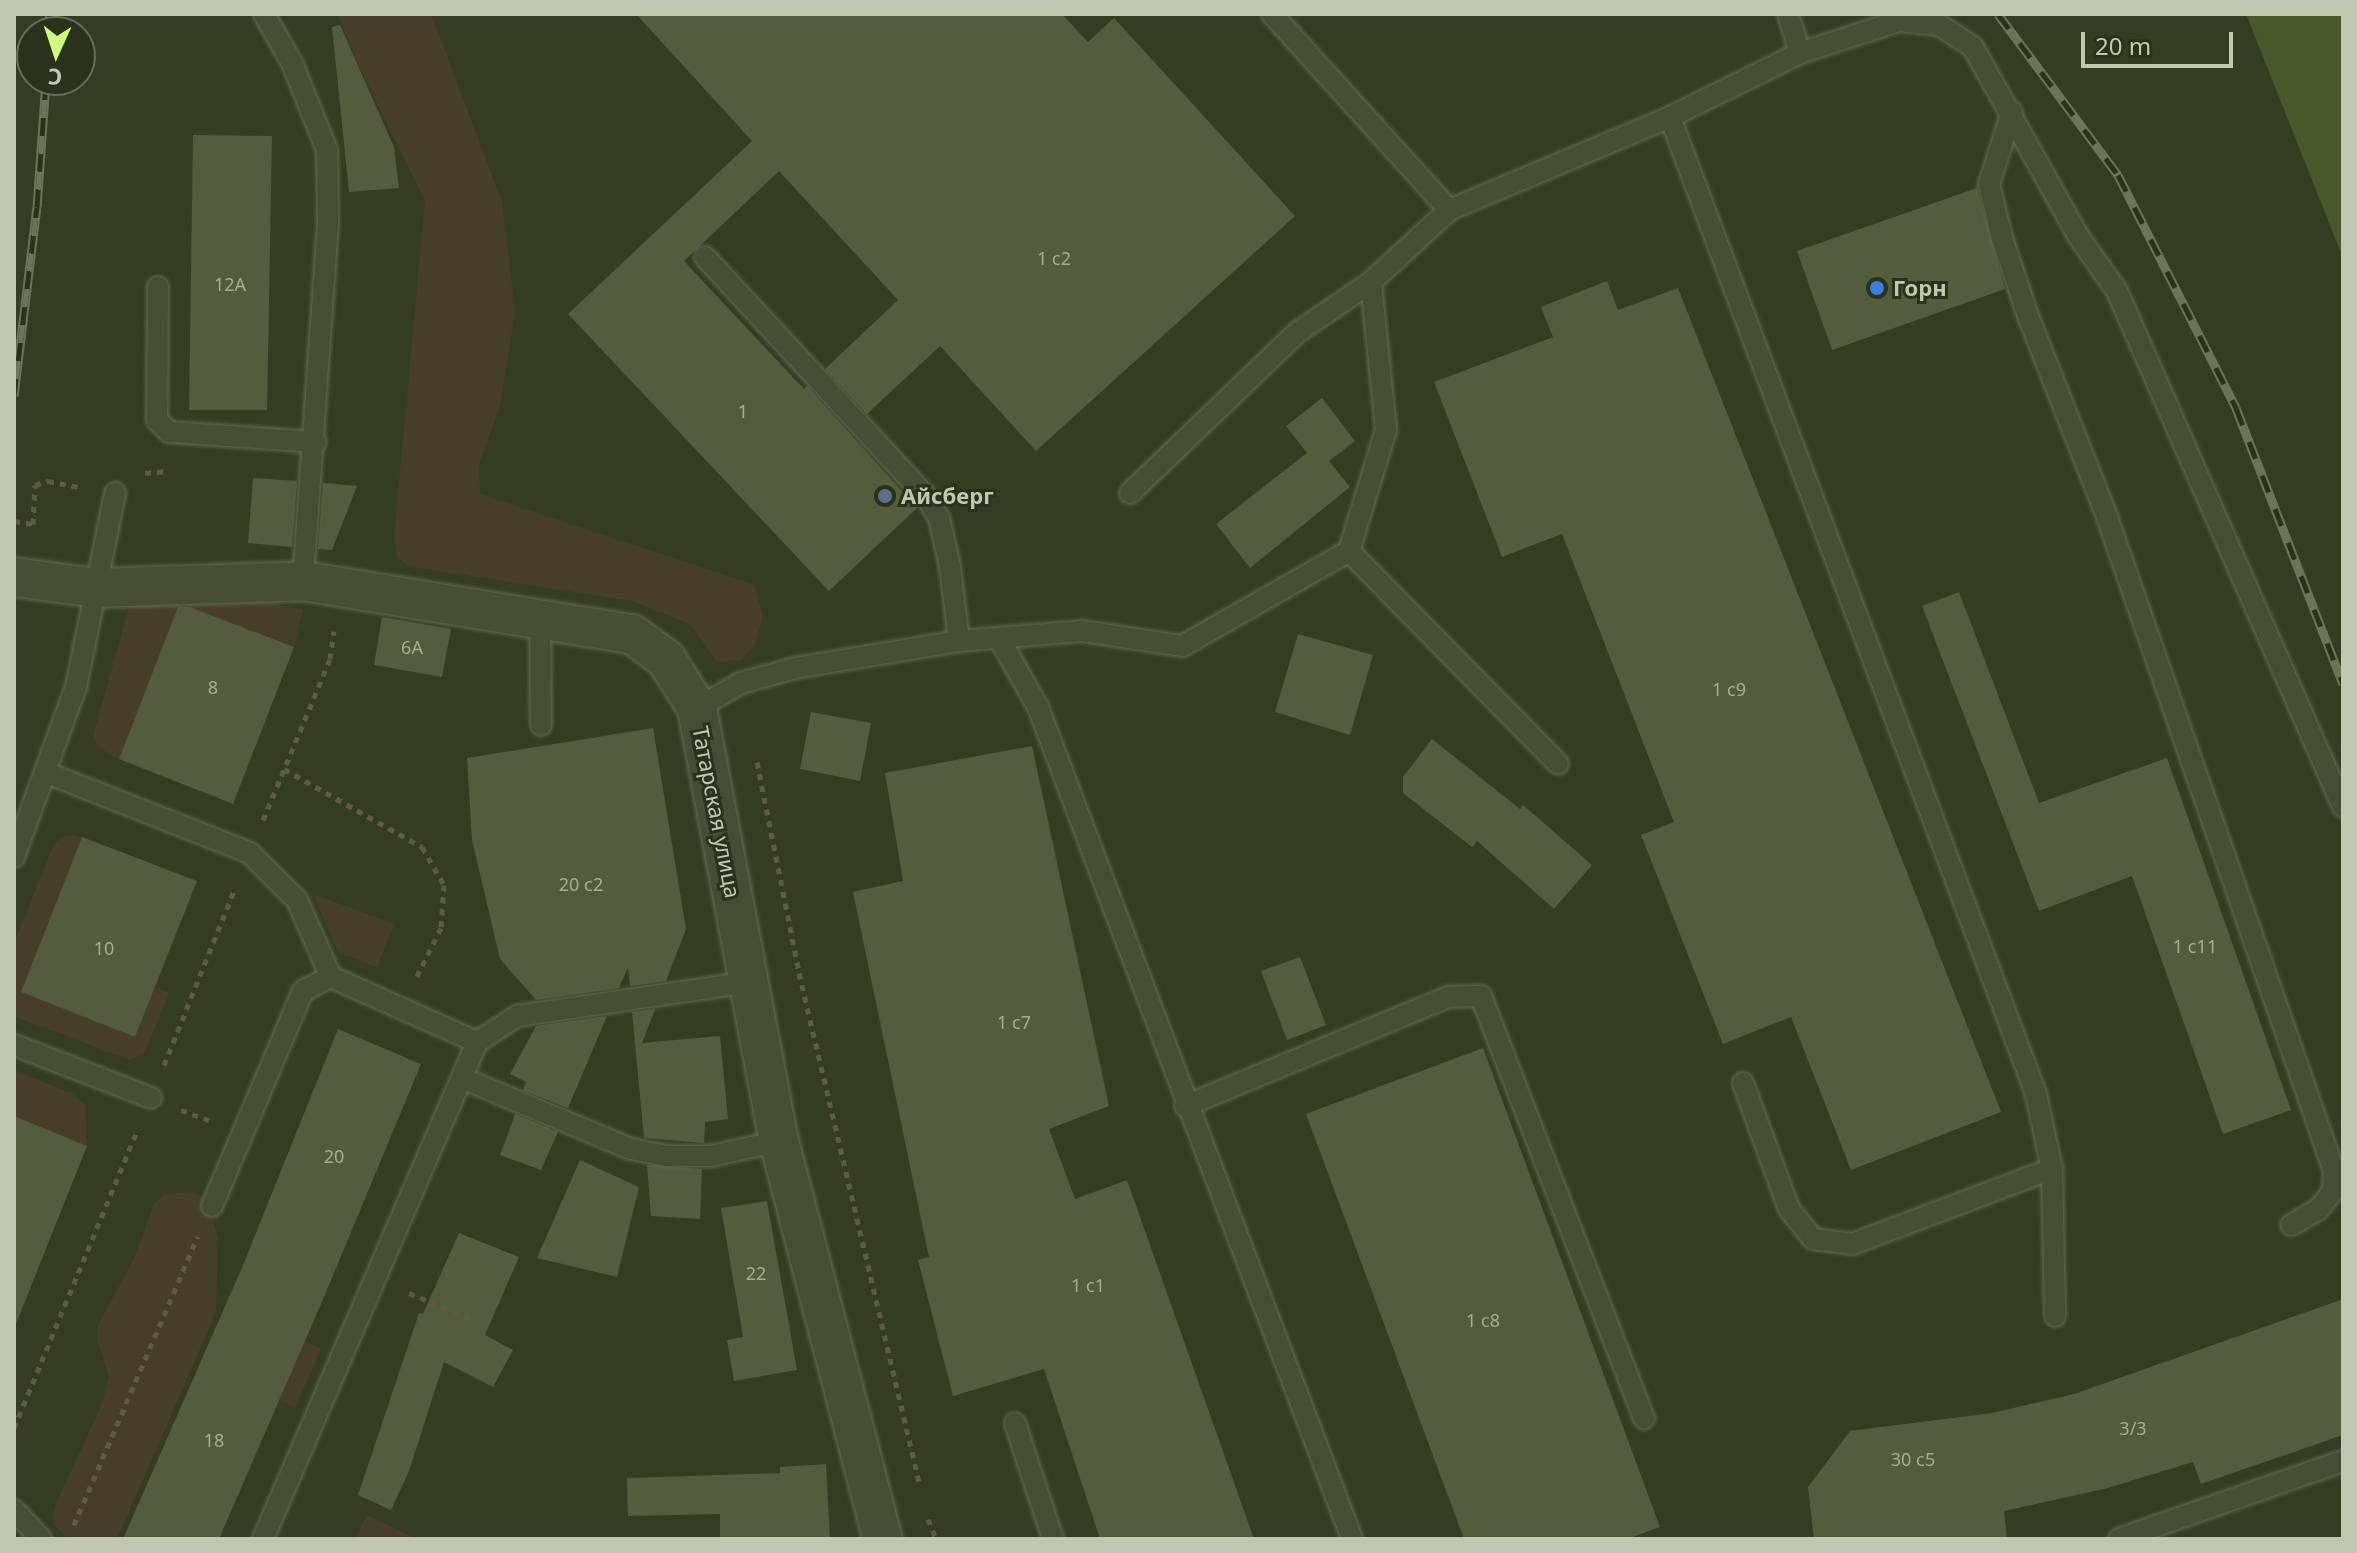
<!DOCTYPE html>
<html>
<head>
<meta charset="utf-8">
<style>
  body { margin:0 }
  #map { position:relative; width:2357px; height:1553px; overflow:hidden; background:#343d21; font-family:"Noto Sans",sans-serif }
  div>[style] { position:absolute }
  [style*='--x'] { left:calc(var(--x)*1px); top:calc(var(--y)*1px); width:calc(var(--w)*1px); rotate:calc(var(--a)*1deg) }
  .green>* { inset:0; background:#473e2a }
  .water>* { inset:0; background:#48582a }
  .building>* { inset:0; background:#535c3d }
  .path>* { height:5px; margin-top:-2.5px; transform-origin:0; background:repeating-linear-gradient(90deg,#5e5b45 0 6px,transparent 0 12px) }
  .roads { filter:drop-shadow(0 0 2px #636b54) drop-shadow(0 0 2px #636b54) }
  .service>* { height:20px; margin:-10px; padding:0 10px; transform-origin:10px; border-radius:10px; background:#454d35 }
  .minor>* { height:38px; margin:-19px; padding:0 19px; transform-origin:19px; border-radius:19px; background:#454d35 }
  .rail>* { height:9px; margin-top:-4.5px; transform-origin:0; background:repeating-linear-gradient(90deg,#2a321b 0 18px,#6a7457 0 36px); box-sizing:border-box; border-block:2px solid #6a7457 }
  .dots>* { width:22px; height:22px; translate:-50% -50%; box-sizing:border-box; border:4px solid #2a321b; border-radius:50% }
  span { translate:-50% -50%; white-space:nowrap; text-align:center; line-height:1.15; -webkit-text-stroke:6px #2a321b; paint-order:stroke }
  .number-label { font-size:18px; color:#a5ad94 }
  .number-label span { -webkit-text-stroke-width:0 }
  .poi-label { font-size:22px; color:#c0c8b1; font-weight:700 }
  .left { translate:0 -50%; text-align:left }
  .street-label { font-size:22px; color:#c0c8b1 }
  .frame { position:absolute; inset:0; border:16px solid #c0c8b1; pointer-events:none }
  .north { position:absolute; left:16px; top:16px; width:80px; height:80px; box-sizing:border-box; background:#2a321b; border:2px solid #666e57; border-radius:50%; rotate:183deg; font-size:22px; font-weight:700; line-height:32px; text-align:center; color:#c0c8b1 }
  .north::after { content:''; display:block; margin:auto; width:28px; height:36px; background:#cffd81; clip-path:polygon(50% 0,100% 100%,50% 72%,0 100%) }
  .scale { position:absolute; left:2081px; top:32px; width:152px; height:36px; box-sizing:border-box; border:4px solid #c0c8b1; border-top:0; padding-left:10px; font-size:24px; line-height:28px; white-space:nowrap; color:#c0c8b1; -webkit-text-stroke:6px #2a321b; paint-order:stroke }
</style>
</head>
<body>
<div id="map">
  <div class="green">
    <i style="clip-path:polygon(338px 14px,431px 14px,502px 202px,515px 311px,500px 406px,479px 464px,480px 494px,754px 585px,763px 616px,755px 645px,741px 660px,717px 662px,690px 624px,633px 601px,407px 566px,398px 558px,394px 537px,425px 201px,355px 58px)"></i>
    <i style="clip-path:polygon(159px 583px,303px 609px,294px 647px,180px 603px,119px 759px,98px 747px,93px 736px,134px 590px)"></i>
    <i style="clip-path:polygon(74px 835px,82px 837px,21px 992px,135px 1037px,155px 987px,169px 993px,144px 1054px,130px 1060px,14px 1016px,14px 944px,54px 844px,63px 837px)"></i>
    <i style="clip-path:polygon(313px 894px,394px 924px,377px 967px,338px 952px)"></i>
    <i style="clip-path:polygon(14px 1070px,73px 1094px,85px 1105px,87px 1146px,14px 1116px)"></i>
    <i style="clip-path:polygon(194px 1192px,206px 1199px,218px 1237px,216px 1312px,117px 1539px,68px 1539px,54px 1525px,54px 1508px,103px 1402px,109px 1377px,97px 1339px,98px 1325px,134px 1259px,154px 1204px,164px 1194px)"></i>
    <i style="clip-path:polygon(225px 1306px,321px 1349px,295px 1408px,280px 1400px,296px 1360px,216px 1326px)"></i>
    <i style="clip-path:polygon(367px 1515px,416px 1539px,355px 1539px)"></i>
  </div>
  <div class="water">
    <i style="clip-path:polygon(2246px 14px,2343px 14px,2343px 258px)"></i>
  </div>
  <div class="building">
    <i style="clip-path:polygon(636px 14px,1062px 14px,1088px 42px,1114px 18px,1295px 216px,1036px 451px,940px 346px,867px 414px,825px 369px,898px 300px,779px 171px,684px 261px,804px 389px,807px 386px,917px 508px,829px 591px,568px 314px,752px 141px)"></i>
    <i style="clip-path:polygon(340px 25px,394px 147px,399px 188px,349px 192px,332px 27px)"></i>
    <i style="clip-path:polygon(193px 135px,272px 136px,267px 410px,189px 410px)"></i>
    <i style="clip-path:polygon(1977px 188px,2005px 289px,1832px 350px,1797px 251px)"></i>
    <i style="clip-path:polygon(1607px 281px,1618px 310px,1678px 288px,2001px 1112px,1851px 1170px,1791px 1017px,1723px 1044px,1641px 835px,1674px 822px,1562px 534px,1502px 557px,1434px 382px,1553px 337px,1541px 307px)"></i>
    <i style="clip-path:polygon(1322px 398px,1355px 441px,1329px 461px,1350px 487px,1250px 568px,1216px 524px,1307px 453px,1286px 426px)"></i>
    <i style="clip-path:polygon(253px 478px,297px 481px,292px 547px,248px 543px)"></i>
    <i style="clip-path:polygon(323px 483px,357px 486px,332px 550px,318px 549px)"></i>
    <i style="clip-path:polygon(1959px 592px,2039px 803px,2167px 758px,2291px 1110px,2223px 1134px,2132px 876px,2039px 911px,1922px 606px)"></i>
    <i style="clip-path:polygon(178px 607px,190px 607px,294px 647px,233px 804px,119px 759px)"></i>
    <i style="clip-path:polygon(382px 617px,451px 629px,442px 677px,374px 665px)"></i>
    <i style="clip-path:polygon(1298px 634px,1373px 655px,1350px 735px,1275px 712px)"></i>
    <i style="clip-path:polygon(811px 712px,871px 723px,860px 781px,800px 769px)"></i>
    <i style="clip-path:polygon(653px 728px,686px 929px,666px 981px,630px 986px,628px 967px,619px 988px,536px 1000px,500px 959px,472px 840px,467px 758px)"></i>
    <i style="clip-path:polygon(1432px 739px,1520px 809px,1523px 805px,1592px 865px,1554px 909px,1477px 841px,1472px 847px,1403px 793px,1403px 777px)"></i>
    <i style="clip-path:polygon(1032px 746px,1109px 1106px,1049px 1129px,1075px 1199px,1127px 1180px,1254px 1539px,1100px 1539px,1044px 1369px,953px 1396px,918px 1260px,929px 1257px,853px 892px,903px 881px,885px 773px)"></i>
    <i style="clip-path:polygon(82px 837px,197px 881px,135px 1037px,21px 992px)"></i>
    <i style="clip-path:polygon(1300px 957px,1326px 1025px,1287px 1040px,1261px 971px)"></i>
    <i style="clip-path:polygon(655px 1009px,642px 1043px,720px 1036px,728px 1119px,705px 1122px,704px 1143px,644px 1138px,632px 1012px)"></i>
    <i style="clip-path:polygon(607px 1016px,568px 1108px,523px 1090px,526px 1082px,510px 1074px,536px 1026px)"></i>
    <i style="clip-path:polygon(338px 1029px,421px 1064px,324px 1297px,219px 1539px,123px 1539px,244px 1263px)"></i>
    <i style="clip-path:polygon(1483px 1048px,1660px 1527px,1627px 1539px,1464px 1539px,1306px 1114px)"></i>
    <i style="clip-path:polygon(515px 1114px,558px 1132px,541px 1170px,500px 1155px)"></i>
    <i style="clip-path:polygon(14px 1116px,87px 1146px,16px 1324px,14px 1323px)"></i>
    <i style="clip-path:polygon(580px 1160px,639px 1187px,617px 1277px,537px 1258px)"></i>
    <i style="clip-path:polygon(647px 1165px,702px 1169px,700px 1219px,651px 1216px)"></i>
    <i style="clip-path:polygon(767px 1201px,797px 1370px,734px 1381px,727px 1340px,743px 1337px,721px 1208px)"></i>
    <i style="clip-path:polygon(459px 1233px,519px 1257px,485px 1335px,513px 1350px,493px 1387px,444px 1362px,409px 1471px,391px 1510px,358px 1495px,419px 1313px,423px 1314px)"></i>
    <i style="clip-path:polygon(2343px 1299px,2343px 1435px,2201px 1484px,2193px 1462px,2104px 1489px,2004px 1511px,2007px 1539px,1814px 1539px,1808px 1487px,1850px 1431px,1992px 1413px,2074px 1394px)"></i>
    <i style="clip-path:polygon(826px 1464px,830px 1539px,720px 1539px,720px 1514px,628px 1516px,627px 1478px,780px 1473px,780px 1467px)"></i>
  </div>
  <div class="path">
    <i style="--x:145;--y:473;--w:22;--a:-5"></i>
    <i style="--x:14;--y:521;--w:19;--a:9"></i>
    <i style="--x:33;--y:524;--w:39;--a:-87"></i>
    <i style="--x:35;--y:485;--w:14;--a:-17"></i>
    <i style="--x:48;--y:481;--w:32;--a:11"></i>
    <i style="--x:757;--y:762;--w:215;--a:78.7"></i>
    <i style="--x:799;--y:973;--w:523;--a:76.73"></i>
    <i style="--x:284;--y:769;--w:159;--a:29.5"></i>
    <i style="--x:422;--y:847;--w:44;--a:59.9"></i>
    <i style="--x:444;--y:885;--w:43;--a:94"></i>
    <i style="--x:441;--y:928;--w:54;--a:116.6"></i>
    <i style="--x:263;--y:820;--w:174;--a:-67.4"></i>
    <i style="--x:330;--y:659;--w:28;--a:-82"></i>
    <i style="--x:164;--y:1065;--w:191;--a:-68.1"></i>
    <i style="--x:181;--y:1110;--w:30;--a:20"></i>
    <i style="--x:409;--y:1293;--w:70;--a:22.6"></i>
    <i style="--x:14;--y:1428;--w:324;--a:-67.5"></i>
    <i style="--x:928;--y:1519;--w:22;--a:68"></i>
    <i style="--x:74;--y:1525;--w:314;--a:-66.8"></i>
  </div>
  <div class="roads">
    <div class="service">
      <i style="--x:264;--y:14;--w:56;--a:60.3"></i>
      <i style="--x:292;--y:63;--w:94;--a:68.1"></i>
      <i style="--x:327;--y:150;--w:73;--a:89.2"></i>
      <i style="--x:328;--y:223;--w:359;--a:94"></i>
      <i style="--x:1272;--y:14;--w:264;--a:47.9"></i>
      <i style="--x:1788;--y:14;--w:41;--a:72.9"></i>
      <i style="--x:2012;--y:112;--w:76;--a:107.7"></i>
      <i style="--x:1989;--y:184;--w:56;--a:76.5"></i>
      <i style="--x:2002;--y:238;--w:82;--a:71.6"></i>
      <i style="--x:2028;--y:316;--w:216;--a:68.5"></i>
      <i style="--x:2107;--y:517;--w:692;--a:70.86"></i>
      <i style="--x:2334;--y:1171;--w:20;--a:93"></i>
      <i style="--x:2333;--y:1191;--w:23;--a:128"></i>
      <i style="--x:2319;--y:1209;--w:32;--a:150"></i>
      <i style="--x:1670;--y:117;--w:1043;--a:69.46"></i>
      <i style="--x:2036;--y:1094;--w:77;--a:78"></i>
      <i style="--x:2052;--y:1169;--w:147;--a:88.8"></i>
      <i style="--x:705;--y:257;--w:328;--a:47.3"></i>
      <i style="--x:927;--y:498;--w:23;--a:59"></i>
      <i style="--x:939;--y:518;--w:49;--a:77.1"></i>
      <i style="--x:950;--y:566;--w:76;--a:83.2"></i>
      <i style="--x:158;--y:287;--w:133;--a:90.4"></i>
      <i style="--x:157;--y:420;--w:17;--a:45"></i>
      <i style="--x:169;--y:432;--w:147;--a:3.9"></i>
      <i style="--x:1130;--y:493;--w:233;--a:-43.8"></i>
      <i style="--x:1298;--y:332;--w:88;--a:-34.4"></i>
      <i style="--x:1349;--y:551;--w:298;--a:45.5"></i>
      <i style="--x:540;--y:619;--w:106;--a:89.5"></i>
      <i style="--x:999;--y:638;--w:79;--a:60.5"></i>
      <i style="--x:1038;--y:707;--w:889;--a:69.32"></i>
      <i style="--x:697;--y:708;--w:51;--a:-29.6"></i>
      <i style="--x:741;--y:683;--w:56;--a:-15.5"></i>
      <i style="--x:795;--y:668;--w:166;--a:-9.3"></i>
      <i style="--x:959;--y:641;--w:123;--a:-4.6"></i>
      <i style="--x:1082;--y:631;--w:101;--a:8.5"></i>
      <i style="--x:1182;--y:646;--w:192;--a:-29.6"></i>
      <i style="--x:1349;--y:551;--w:127;--a:-73"></i>
      <i style="--x:1386;--y:430;--w:149;--a:-95.8"></i>
      <i style="--x:1371;--y:282;--w:106;--a:-42.7"></i>
      <i style="--x:1449;--y:210;--w:240;--a:-22.8"></i>
      <i style="--x:1670;--y:117;--w:145;--a:-26.2"></i>
      <i style="--x:1800;--y:53;--w:104;--a:-17.9"></i>
      <i style="--x:1899;--y:21;--w:40;--a:5.7"></i>
      <i style="--x:1939;--y:25;--w:40;--a:32.9"></i>
      <i style="--x:1973;--y:47;--w:216;--a:60.9"></i>
      <i style="--x:2078;--y:236;--w:67;--a:54.7"></i>
      <i style="--x:2117;--y:291;--w:563;--a:66.35"></i>
      <i style="--x:47;--y:773;--w:218;--a:21.5"></i>
      <i style="--x:250;--y:853;--w:66;--a:45"></i>
      <i style="--x:297;--y:900;--w:84;--a:66.2"></i>
      <i style="--x:14;--y:857;--w:181;--a:-70"></i>
      <i style="--x:76;--y:687;--w:198;--a:-78.6"></i>
      <i style="--x:14;--y:1045;--w:147;--a:21.1"></i>
      <i style="--x:462;--y:1078;--w:183;--a:22.8"></i>
      <i style="--x:631;--y:1149;--w:37;--a:11"></i>
      <i style="--x:667;--y:1156;--w:44;--a:0"></i>
      <i style="--x:711;--y:1156;--w:70;--a:-12.4"></i>
      <i style="--x:1743;--y:1083;--w:134;--a:69.9"></i>
      <i style="--x:1789;--y:1209;--w:38;--a:51"></i>
      <i style="--x:1813;--y:1239;--w:39;--a:7"></i>
      <i style="--x:1852;--y:1244;--w:214;--a:-20.6"></i>
      <i style="--x:1185;--y:1106;--w:285;--a:-22.5"></i>
      <i style="--x:1448;--y:997;--w:33;--a:-2"></i>
      <i style="--x:1481;--y:996;--w:453;--a:68.9"></i>
      <i style="--x:212;--y:1206;--w:233;--a:-67.1"></i>
      <i style="--x:303;--y:991;--w:31;--a:-27"></i>
      <i style="--x:331;--y:977;--w:160;--a:24"></i>
      <i style="--x:1015;--y:1423;--w:122;--a:71.9"></i>
      <i style="--x:14;--y:1510;--w:40;--a:47"></i>
      <i style="--x:263;--y:1539;--w:541;--a:-66.7"></i>
      <i style="--x:477;--y:1042;--w:48;--a:-33"></i>
      <i style="--x:517;--y:1016;--w:234;--a:-8.3"></i>
      <i style="--x:2119;--y:1539;--w:237;--a:-19.2"></i>
    </div>
    <div class="minor">
      <i style="--x:14;--y:577;--w:83;--a:7.6"></i>
      <i style="--x:96;--y:588;--w:207;--a:-1.9"></i>
      <i style="--x:303;--y:581;--w:333;--a:9.2"></i>
      <i style="--x:632;--y:634;--w:42;--a:36.3"></i>
      <i style="--x:666;--y:659;--w:58;--a:57.7"></i>
      <i style="--x:697;--y:708;--w:441;--a:79.3"></i>
      <i style="--x:779;--y:1141;--w:411;--a:75.4"></i>
    </div>
  </div>
  <div class="rail">
    <i style="--x:1998;--y:14;--w:201;--a:53.3"></i>
    <i style="--x:2118;--y:175;--w:261;--a:63.1"></i>
    <i style="--x:2236;--y:408;--w:296;--a:68.8"></i>
    <i style="--x:49;--y:32;--w:18;--a:-87"></i>
    <i style="--x:14;--y:396;--w:190;--a:-83.1"></i>
    <i style="--x:37;--y:207;--w:127;--a:-85.9"></i>
  </div>
  <div class="dots">
    <i style="left:1877px;top:288px;background:#3f7fe0"></i>
    <i style="left:885px;top:496px;background:#5c6f8a"></i>
  </div>
  <div class="number-label">
    <span style="left:1054px;top:258px">1 с2</span>
    <span style="left:230px;top:284px">12А</span>
    <span style="left:743px;top:411px">1</span>
    <span style="left:412px;top:647px">6А</span>
    <span style="left:213px;top:687px">8</span>
    <span style="left:1729px;top:689px">1 с9</span>
    <span style="left:581px;top:884px">20 с2</span>
    <span style="left:2195px;top:946px">1 с11</span>
    <span style="left:104px;top:948px">10</span>
    <span style="left:1014px;top:1022px">1 с7</span>
    <span style="left:334px;top:1156px">20</span>
    <span style="left:756px;top:1273px">22</span>
    <span style="left:1088px;top:1285px">1 с1</span>
    <span style="left:1483px;top:1320px">1 с8</span>
    <span style="left:2133px;top:1428px">3/3</span>
    <span style="left:214px;top:1440px">18</span>
    <span style="left:1913px;top:1459px">30 с5</span>
  </div>
  <div class="poi-label">
    <span class="left" style="left:1893px;top:288px">Горн</span>
    <span class="left" style="left:901px;top:496px">Айсберг</span>
  </div>
  <div class="street-label">
    <span style="left:717px;top:812px;rotate:79deg">Татарская улица</span>
  </div>
  <div class="frame"></div>
  <div class="north">С</div>
  <div class="scale">20 m</div>
</div>
</body>
</html>
